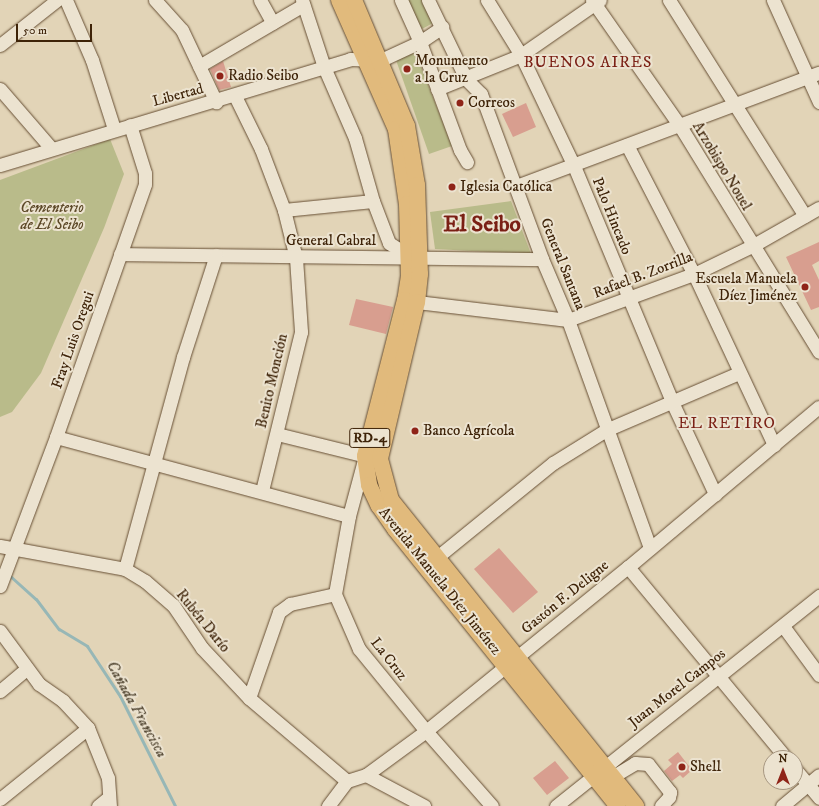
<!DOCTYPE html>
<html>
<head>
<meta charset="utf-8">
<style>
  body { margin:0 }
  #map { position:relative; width:819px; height:806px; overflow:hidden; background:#e2d4b7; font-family:"IM FELL DW Pica",serif }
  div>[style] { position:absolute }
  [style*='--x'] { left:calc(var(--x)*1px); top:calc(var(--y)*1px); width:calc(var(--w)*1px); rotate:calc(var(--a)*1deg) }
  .green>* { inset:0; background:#b9bb8a }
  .stream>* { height:3px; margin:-1.5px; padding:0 1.5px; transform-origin:1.5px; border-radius:1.5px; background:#97b7b6 }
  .building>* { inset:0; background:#d89e8f }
  .roads { filter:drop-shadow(0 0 1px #674f34) drop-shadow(0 0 1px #674f34) }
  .minor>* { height:13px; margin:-6.5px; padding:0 6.5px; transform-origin:6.5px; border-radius:6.5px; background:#ece3d0 }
  .major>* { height:16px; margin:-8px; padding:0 8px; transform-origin:8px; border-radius:8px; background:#e1ba7c }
  .dots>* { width:11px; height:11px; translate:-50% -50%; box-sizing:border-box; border:2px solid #ece3d0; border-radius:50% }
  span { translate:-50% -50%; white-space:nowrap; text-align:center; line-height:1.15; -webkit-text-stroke:4px #ece3d0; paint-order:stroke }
  .shield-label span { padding:1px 3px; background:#ece3d0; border:1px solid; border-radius:3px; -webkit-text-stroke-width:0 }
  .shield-label { font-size:14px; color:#3e2308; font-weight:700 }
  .poi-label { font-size:15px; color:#3e2308 }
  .left { translate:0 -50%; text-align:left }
  .right { translate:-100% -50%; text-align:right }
  .street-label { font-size:15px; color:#3e2308 }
  .park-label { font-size:15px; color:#5d4928; font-style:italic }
  .neighbourhood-label { font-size:16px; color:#7a1f14; letter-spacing:1px }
  .water-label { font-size:16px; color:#544834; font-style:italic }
  .town-label { font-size:23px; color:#7a1f14; font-weight:700 }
  .north { position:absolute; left:763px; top:750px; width:40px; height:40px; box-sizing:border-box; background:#ece3d0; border:1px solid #a69680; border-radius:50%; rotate:0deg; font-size:11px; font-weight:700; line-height:16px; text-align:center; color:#3e2308 }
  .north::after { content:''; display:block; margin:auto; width:14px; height:18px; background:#8f2418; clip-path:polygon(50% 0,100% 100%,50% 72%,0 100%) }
  .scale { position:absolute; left:16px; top:24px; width:76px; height:18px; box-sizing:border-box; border:2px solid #3e2308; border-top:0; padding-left:5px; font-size:12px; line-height:14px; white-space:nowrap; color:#3e2308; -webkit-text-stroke:3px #ece3d0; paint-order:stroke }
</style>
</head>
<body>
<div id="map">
  <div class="green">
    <i style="clip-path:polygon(407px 0,422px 0,433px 23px,422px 29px)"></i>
    <i style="clip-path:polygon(415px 51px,452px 146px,429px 154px,396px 60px)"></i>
    <i style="clip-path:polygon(110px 139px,124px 174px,104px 228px,41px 373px,12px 412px,0 417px,0 180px)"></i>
    <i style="clip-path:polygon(511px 201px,531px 254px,435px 249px,430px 212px)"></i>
  </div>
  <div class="stream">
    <i style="--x:9;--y:575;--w:36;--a:42"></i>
    <i style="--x:36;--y:599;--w:38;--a:53"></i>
    <i style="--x:59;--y:629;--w:33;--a:31"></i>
    <i style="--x:87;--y:646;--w:60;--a:56.6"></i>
    <i style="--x:120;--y:696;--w:123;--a:63.4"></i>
  </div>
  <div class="building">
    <i style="clip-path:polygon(223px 61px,231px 87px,219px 90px,210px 69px)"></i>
    <i style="clip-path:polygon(526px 103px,536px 127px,513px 137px,502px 114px)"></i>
    <i style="clip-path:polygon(819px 242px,819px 261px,812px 265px,819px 280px,819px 307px,811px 310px,786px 257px)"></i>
    <i style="clip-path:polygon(356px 299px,393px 307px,386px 334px,349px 325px)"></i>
    <i style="clip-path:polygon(499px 548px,538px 592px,513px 613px,474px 569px)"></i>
    <i style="clip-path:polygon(678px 752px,692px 770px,683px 778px,680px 775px,672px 781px,664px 771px,672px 764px,668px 760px)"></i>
    <i style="clip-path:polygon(555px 761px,569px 778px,547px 795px,533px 778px)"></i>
  </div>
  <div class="roads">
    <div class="minor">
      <i style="--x:66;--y:0;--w:65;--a:66.6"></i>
      <i style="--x:92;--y:60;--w:72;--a:72.3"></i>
      <i style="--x:155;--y:0;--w:40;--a:48"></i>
      <i style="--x:182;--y:30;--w:80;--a:64.7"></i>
      <i style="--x:260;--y:0;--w:26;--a:61"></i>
      <i style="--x:302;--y:0;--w:71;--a:71.8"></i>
      <i style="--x:324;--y:67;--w:77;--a:66.4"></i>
      <i style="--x:355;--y:138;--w:66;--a:74.1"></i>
      <i style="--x:373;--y:201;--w:45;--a:69.1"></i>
      <i style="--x:389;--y:243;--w:24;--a:33"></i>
      <i style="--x:401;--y:0;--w:46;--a:65.7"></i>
      <i style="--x:420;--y:42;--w:115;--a:69.7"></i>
      <i style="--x:460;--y:150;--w:14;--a:60"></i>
      <i style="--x:428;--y:0;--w:88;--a:64.3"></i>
      <i style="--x:466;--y:79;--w:21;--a:45"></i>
      <i style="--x:481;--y:94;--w:176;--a:69.7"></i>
      <i style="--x:542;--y:259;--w:66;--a:66.9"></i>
      <i style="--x:568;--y:320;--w:242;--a:70.2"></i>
      <i style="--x:487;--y:0;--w:65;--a:58.3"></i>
      <i style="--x:521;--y:55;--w:123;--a:64.5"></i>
      <i style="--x:574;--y:166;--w:256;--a:67.4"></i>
      <i style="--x:672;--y:402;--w:102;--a:64.9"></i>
      <i style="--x:592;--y:0;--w:154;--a:55.1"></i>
      <i style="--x:680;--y:126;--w:265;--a:58.4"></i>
      <i style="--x:669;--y:0;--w:255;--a:57.8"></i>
      <i style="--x:773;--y:0;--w:112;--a:65.7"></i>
      <i style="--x:0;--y:45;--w:73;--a:-38.3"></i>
      <i style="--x:199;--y:66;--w:121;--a:-30.4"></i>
      <i style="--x:0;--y:89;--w:78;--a:49.2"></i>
      <i style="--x:437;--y:89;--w:91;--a:-22"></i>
      <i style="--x:521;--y:55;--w:96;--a:-34.8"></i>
      <i style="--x:235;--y:96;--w:59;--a:63.9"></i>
      <i style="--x:261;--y:149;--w:65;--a:69.3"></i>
      <i style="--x:284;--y:210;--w:49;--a:76"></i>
      <i style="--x:296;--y:258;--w:74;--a:86.1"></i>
      <i style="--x:301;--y:332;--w:164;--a:103.8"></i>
      <i style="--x:627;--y:145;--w:145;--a:62.6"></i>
      <i style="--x:694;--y:274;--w:189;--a:64.9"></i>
      <i style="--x:0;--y:165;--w:366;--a:-16.8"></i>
      <i style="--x:350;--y:59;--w:31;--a:2"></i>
      <i style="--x:381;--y:60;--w:43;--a:-24.8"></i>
      <i style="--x:420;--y:42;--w:27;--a:-34"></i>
      <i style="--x:516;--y:186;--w:323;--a:-20.5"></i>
      <i style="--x:284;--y:210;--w:89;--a:-5.8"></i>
      <i style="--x:120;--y:254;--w:422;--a:0.7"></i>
      <i style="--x:417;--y:302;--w:152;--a:6.8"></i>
      <i style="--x:568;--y:320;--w:134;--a:-20.1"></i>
      <i style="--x:694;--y:274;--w:64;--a:-25.8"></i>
      <i style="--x:752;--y:246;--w:77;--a:-29.6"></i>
      <i style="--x:277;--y:434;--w:100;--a:13.9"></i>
      <i style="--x:56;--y:437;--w:303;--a:15.1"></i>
      <i style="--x:364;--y:460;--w:58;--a:105"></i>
      <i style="--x:349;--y:516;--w:79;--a:100.2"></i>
      <i style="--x:335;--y:594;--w:60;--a:66.4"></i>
      <i style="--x:359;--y:649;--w:106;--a:50.7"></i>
      <i style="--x:426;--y:731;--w:100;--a:48.7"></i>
      <i style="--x:0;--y:546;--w:127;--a:10.4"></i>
      <i style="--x:125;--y:569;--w:23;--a:31"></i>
      <i style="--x:145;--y:581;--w:37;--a:41"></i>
      <i style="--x:173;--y:605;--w:52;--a:56"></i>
      <i style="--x:202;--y:648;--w:69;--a:46.8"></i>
      <i style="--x:249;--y:698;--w:128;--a:40.3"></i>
      <i style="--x:436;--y:558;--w:151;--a:-39.1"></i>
      <i style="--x:553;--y:463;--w:62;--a:-31.9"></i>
      <i style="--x:606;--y:430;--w:145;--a:-23.2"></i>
      <i style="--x:628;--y:567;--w:248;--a:50.4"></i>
      <i style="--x:125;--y:569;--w:220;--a:-74.7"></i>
      <i style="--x:183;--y:357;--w:107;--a:-72.1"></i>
      <i style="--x:0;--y:586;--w:159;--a:-69.4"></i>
      <i style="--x:56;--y:437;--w:268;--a:-70.6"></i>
      <i style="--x:145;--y:184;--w:11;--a:-90"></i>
      <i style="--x:145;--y:173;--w:50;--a:-107.4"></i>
      <i style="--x:783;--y:626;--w:61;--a:53.7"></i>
      <i style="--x:0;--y:631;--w:66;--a:53.7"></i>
      <i style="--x:39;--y:684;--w:29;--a:35"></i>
      <i style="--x:63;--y:701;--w:37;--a:47"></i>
      <i style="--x:88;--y:728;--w:54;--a:68.2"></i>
      <i style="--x:108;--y:778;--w:28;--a:86"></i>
      <i style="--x:0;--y:691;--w:35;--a:-40"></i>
      <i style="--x:249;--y:698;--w:91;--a:-70.8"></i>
      <i style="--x:279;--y:612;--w:14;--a:-36"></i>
      <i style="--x:290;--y:604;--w:46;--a:-12.5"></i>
      <i style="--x:795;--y:769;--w:38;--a:50"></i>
      <i style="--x:366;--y:775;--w:66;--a:28.1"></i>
      <i style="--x:612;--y:777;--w:27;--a:-31"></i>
      <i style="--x:635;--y:763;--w:13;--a:4"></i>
      <i style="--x:648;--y:764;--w:36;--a:52"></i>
      <i style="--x:670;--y:792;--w:5;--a:101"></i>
      <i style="--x:669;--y:797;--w:12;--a:132"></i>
      <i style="--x:0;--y:799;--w:113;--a:-38.9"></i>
      <i style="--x:98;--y:806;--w:13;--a:-39"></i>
      <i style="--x:328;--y:806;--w:31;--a:-53"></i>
      <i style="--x:347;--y:781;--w:20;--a:-18"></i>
      <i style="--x:366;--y:775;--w:74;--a:-36.3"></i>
      <i style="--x:426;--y:731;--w:260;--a:-39.1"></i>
      <i style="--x:628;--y:567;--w:249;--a:-40"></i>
      <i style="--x:556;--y:806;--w:337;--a:-38.6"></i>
      <i style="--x:782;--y:806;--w:48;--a:-40"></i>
    </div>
    <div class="major">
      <i style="--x:339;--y:0;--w:141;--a:66.2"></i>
      <i style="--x:396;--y:129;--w:76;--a:81.7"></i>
      <i style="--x:407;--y:204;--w:72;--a:88.4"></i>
      <i style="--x:409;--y:276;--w:24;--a:99"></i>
      <i style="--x:405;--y:300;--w:161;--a:104.4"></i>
      <i style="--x:365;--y:456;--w:29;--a:82"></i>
      <i style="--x:369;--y:485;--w:23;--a:65"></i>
      <i style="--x:379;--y:506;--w:28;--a:55"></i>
      <i style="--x:395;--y:529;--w:356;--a:51.2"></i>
      <i style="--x:354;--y:0;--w:137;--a:67.2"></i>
      <i style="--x:407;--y:126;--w:60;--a:80.4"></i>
      <i style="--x:417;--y:185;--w:89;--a:88.1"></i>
      <i style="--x:420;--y:274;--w:28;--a:96"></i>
      <i style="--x:417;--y:302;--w:161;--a:103.3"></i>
      <i style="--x:380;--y:459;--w:42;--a:75"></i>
      <i style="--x:391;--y:500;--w:392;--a:51.3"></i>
    </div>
  </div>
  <div class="dots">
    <i style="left:407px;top:69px;background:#8f2418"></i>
    <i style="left:220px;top:76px;background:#8f2418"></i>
    <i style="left:460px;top:103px;background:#8f2418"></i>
    <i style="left:452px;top:187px;background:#8f2418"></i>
    <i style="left:805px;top:287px;background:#8f2418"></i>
    <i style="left:415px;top:431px;background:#8f2418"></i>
    <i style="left:682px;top:767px;background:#8f2418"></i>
  </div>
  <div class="shield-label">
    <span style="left:370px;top:438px">RD-4</span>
  </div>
  <div class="poi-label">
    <span class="left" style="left:415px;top:69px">Monumento<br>a la Cruz</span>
    <span class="left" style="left:228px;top:76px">Radio Seibo</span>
    <span class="left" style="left:468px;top:103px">Correos</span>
    <span class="left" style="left:460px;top:187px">Iglesia Católica</span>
    <span class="right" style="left:797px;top:287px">Escuela Manuela<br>Díez Jiménez</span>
    <span class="left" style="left:423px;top:431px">Banco Agrícola</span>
    <span class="left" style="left:690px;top:767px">Shell</span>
  </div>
  <div class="street-label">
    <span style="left:178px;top:95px;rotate:-15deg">Libertad</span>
    <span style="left:722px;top:166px;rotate:59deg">Arzobispo Nouel</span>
    <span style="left:612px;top:216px;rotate:68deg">Palo Hincado</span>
    <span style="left:331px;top:241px">General Cabral</span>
    <span style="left:563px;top:264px;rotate:68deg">General Santana</span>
    <span style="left:643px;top:275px;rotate:-21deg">Rafael B. Zorrilla</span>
    <span style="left:73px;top:340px;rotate:-71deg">Fray Luis Oregui</span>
    <span style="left:272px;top:381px;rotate:-77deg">Benito Monción</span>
    <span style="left:440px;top:581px;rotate:51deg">Avenida Manuela Díez Jiménez</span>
    <span style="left:565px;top:597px;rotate:-39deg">Gastón F. Deligne</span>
    <span style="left:203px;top:621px;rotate:51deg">Rubén Darío</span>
    <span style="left:389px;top:659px;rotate:52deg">La Cruz</span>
    <span style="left:677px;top:688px;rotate:-38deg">Juan Morel Campos</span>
  </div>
  <div class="park-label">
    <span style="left:52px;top:216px">Cementerio<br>de El Seibo</span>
  </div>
  <div class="neighbourhood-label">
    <span style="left:588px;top:62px">BUENOS AIRES</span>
    <span style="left:727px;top:423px">EL RETIRO</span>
  </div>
  <div class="water-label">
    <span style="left:137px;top:709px;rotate:61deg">Cañada Francisca</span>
  </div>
  <div class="town-label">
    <span style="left:482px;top:225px">El Seibo</span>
  </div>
  <div class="north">N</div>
  <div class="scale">50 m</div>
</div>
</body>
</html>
